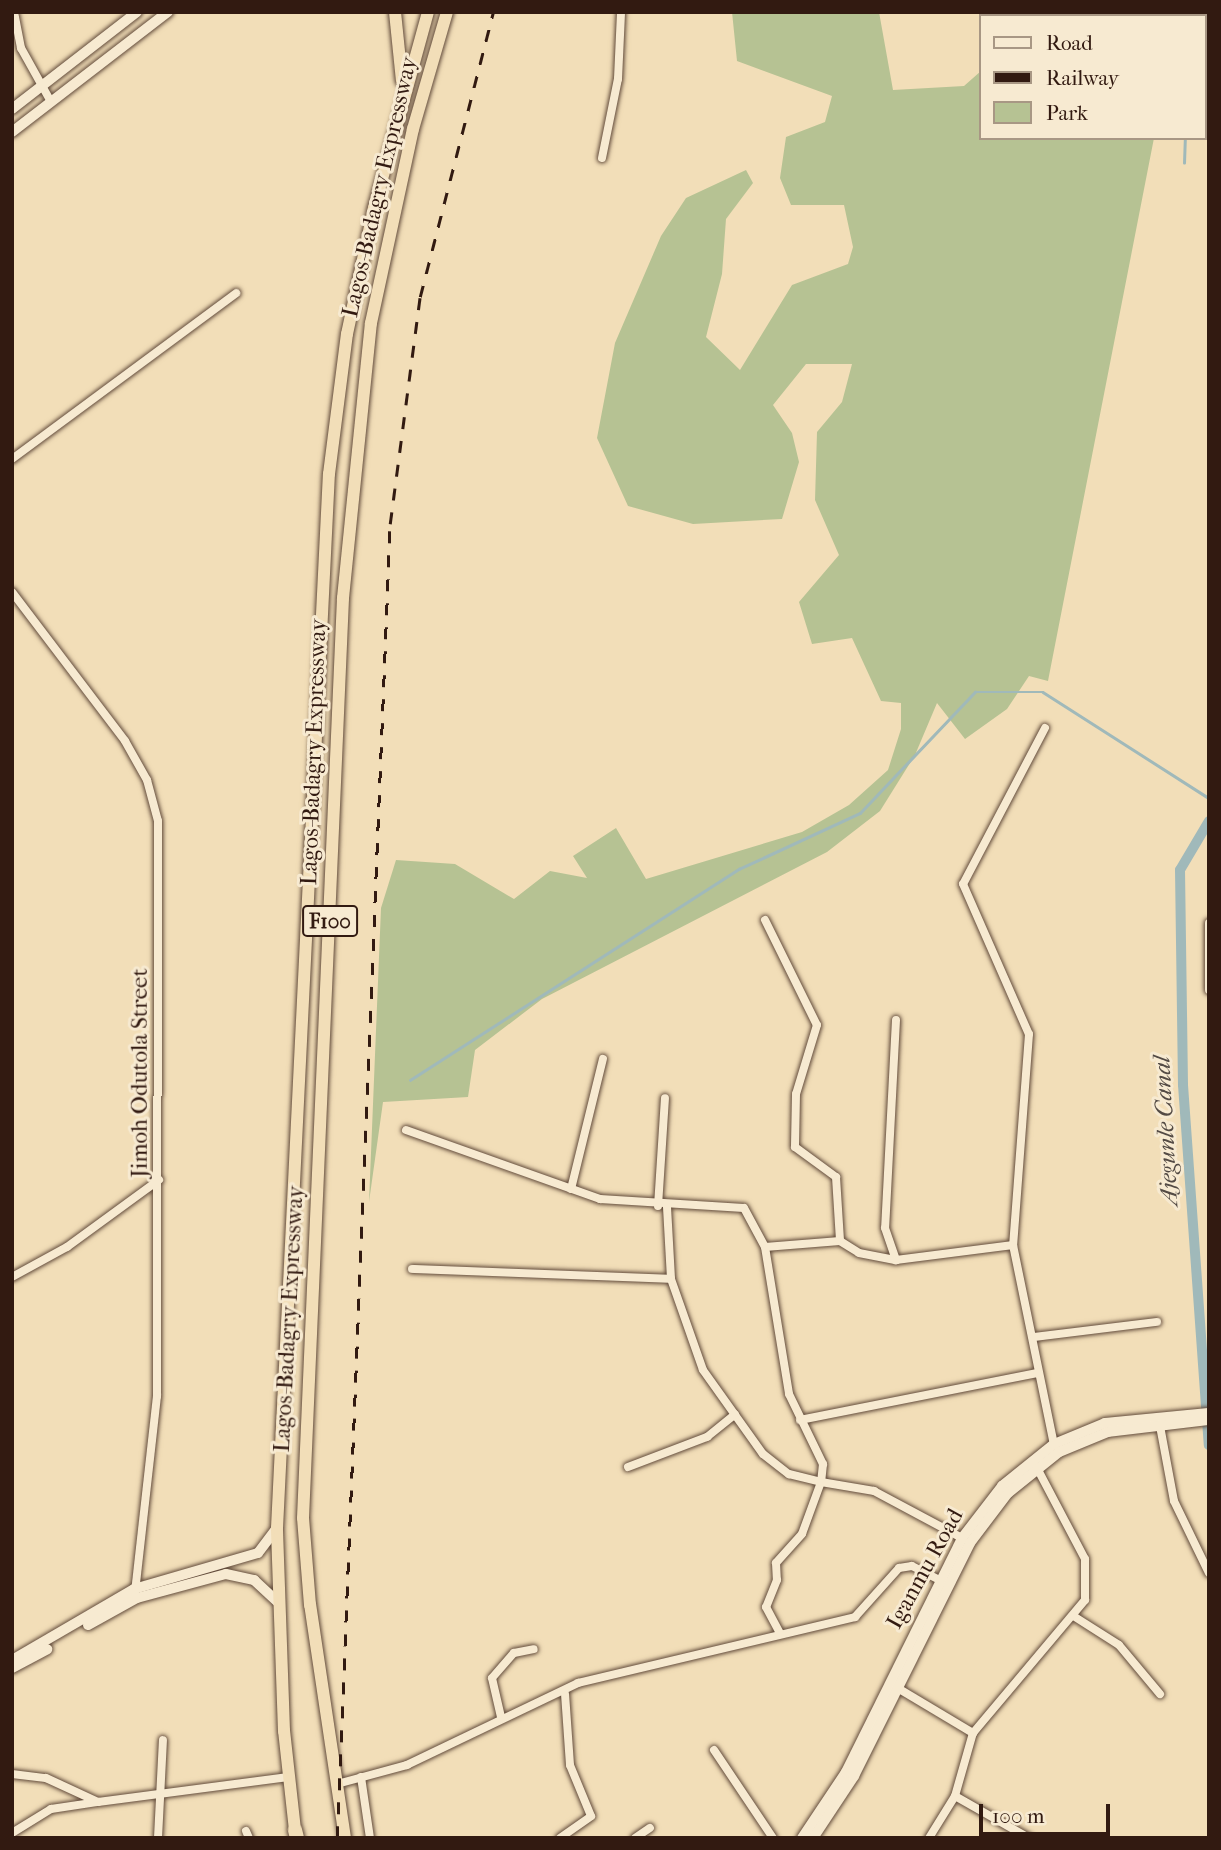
<!DOCTYPE html>
<html>
<head>
<meta charset="utf-8">
<style>
  body { margin:0 }
  #map { position:relative; width:1221px; height:1850px; overflow:hidden; background:#f2deb8; font-family:"IM FELL French Canon",serif }
  div>[style] { position:absolute }
  [style*='--x'] { left:calc(var(--x)*1px); top:calc(var(--y)*1px); width:calc(var(--w)*1px); rotate:calc(var(--a)*1deg) }
  .green>* { inset:0; background:#b6c293 }
  .stream>* { height:2.5px; margin:-1.25px; padding:0 1.25px; transform-origin:1.25px; border-radius:1.25px; background:#a0b9ba }
  .canal>* { height:10px; margin:-5px; padding:0 5px; transform-origin:5px; border-radius:5px; background:#a0b9ba }
  .roads { filter:drop-shadow(0 0 2px #624b3b) drop-shadow(0 0 2px #624b3b) }
  .minor>* { height:8px; margin:-4px; padding:0 4px; transform-origin:4px; border-radius:4px; background:#f7ead1 }
  .tertiary>* { height:10px; margin:-5px; padding:0 5px; transform-origin:5px; border-radius:5px; background:#f7ead1 }
  .secondary>* { height:10px; margin:-5px; padding:0 5px; transform-origin:5px; border-radius:5px; background:#f7ead1 }
  .trunk>* { height:12px; margin:-6px; padding:0 6px; transform-origin:6px; border-radius:6px; background:#f2deb8 }
  .motorway>* { height:14px; margin:-7px; padding:0 7px; transform-origin:7px; border-radius:7px; background:#f2deb8 }
  .rail>* { height:2.5px; margin-top:-1.25px; transform-origin:0; background:repeating-linear-gradient(90deg,#321a11 0 12px,transparent 0 24px) }
  span { translate:-50% -50%; white-space:nowrap; text-align:center; line-height:1.15; -webkit-text-stroke:6px #f7ead1; paint-order:stroke }
  .shield-label span { padding:2px 5px; background:#f7ead1; border:2px solid; border-radius:5px; -webkit-text-stroke-width:0 }
  .shield-label { font-size:21px; color:#321a11; font-weight:700 }
  .street-label { font-size:23px; color:#321a11 }
  .water-label { font-size:24px; color:#534a44; font-style:italic }
  .frame { position:absolute; inset:0; border:14px solid #321a11; pointer-events:none }
  .legend { position:absolute; left:979px; top:14px; width:228px; height:126px; box-sizing:border-box; background:#f7ead1; border:2px solid #a89784; margin:0; padding:9px 12px; list-style:none; font-size:21px; color:#321a11 }
  .legend li { display:flex; align-items:center; gap:14px; height:35px }
  .legend b { width:35px; border:2px solid #a89784 }
  .scale { position:absolute; left:979px; top:1804px; width:131px; height:32px; box-sizing:border-box; border:4px solid #321a11; border-top:0; padding-left:9px; font-size:21px; line-height:24px; white-space:nowrap; color:#321a11; -webkit-text-stroke:5px #f7ead1; paint-order:stroke }
</style>
</head>
<body>
<div id="map">
  <div class="green">
    <i style="clip-path:polygon(732px 12px,879px 12px,893px 90px,964px 86px,981px 71px,981px 138px,1154px 138px,1048px 681px,1029px 676px,1007px 709px,965px 739px,937px 703px,915px 755px,880px 811px,827px 852px,542px 999px,475px 1050px,468px 1097px,383px 1102px,369px 1202px,381px 908px,396px 860px,455px 864px,514px 899px,550px 871px,587px 878px,573px 856px,616px 828px,646px 879px,802px 832px,849px 805px,888px 770px,901px 729px,901px 703px,881px 701px,852px 638px,812px 644px,799px 602px,839px 555px,815px 500px,817px 432px,842px 402px,852px 364px,806px 364px,773px 405px,792px 433px,799px 462px,782px 519px,693px 524px,628px 506px,597px 438px,615px 343px,661px 236px,686px 198px,746px 170px,753px 183px,726px 219px,722px 274px,706px 337px,740px 370px,792px 285px,848px 264px,853px 247px,844px 205px,791px 205px,780px 178px,786px 137px,825px 122px,832px 96px,737px 61px)"></i>
    <i style="clip-path:polygon(1068px 12px,1178px 12px,1066px 16px)"></i>
  </div>
  <div class="stream">
    <i style="--x:1188;--y:12;--w:4;--a:90"></i>
    <i style="--x:1184;--y:163;--w:25;--a:-88"></i>
    <i style="--x:410;--y:1080;--w:391;--a:-32.7"></i>
    <i style="--x:739;--y:869;--w:133;--a:-24.8"></i>
    <i style="--x:860;--y:813;--w:167;--a:-46.5"></i>
    <i style="--x:975;--y:692;--w:68;--a:0"></i>
    <i style="--x:1043;--y:692;--w:197;--a:32.6"></i>
  </div>
  <div class="canal">
    <i style="--x:1209;--y:821;--w:57;--a:120.6"></i>
    <i style="--x:1180;--y:870;--w:215;--a:89.2"></i>
    <i style="--x:1183;--y:1085;--w:361;--a:85.9"></i>
  </div>
  <div class="roads">
    <div class="minor">
      <i style="--x:14;--y:12;--w:37;--a:79"></i>
      <i style="--x:21;--y:48;--w:60;--a:60.9"></i>
      <i style="--x:602;--y:158;--w:81;--a:-78.6"></i>
      <i style="--x:618;--y:79;--w:67;--a:-87.4"></i>
      <i style="--x:12;--y:459;--w:279;--a:-36.5"></i>
      <i style="--x:12;--y:592;--w:187;--a:52.8"></i>
      <i style="--x:125;--y:741;--w:45;--a:60.6"></i>
      <i style="--x:147;--y:780;--w:42;--a:75"></i>
      <i style="--x:158;--y:821;--w:575;--a:90.1"></i>
      <i style="--x:157;--y:1396;--w:197;--a:96.4"></i>
      <i style="--x:1045;--y:728;--w:176;--a:117.7"></i>
      <i style="--x:963;--y:884;--w:164;--a:66.3"></i>
      <i style="--x:1029;--y:1034;--w:212;--a:94.3"></i>
      <i style="--x:1013;--y:1245;--w:203;--a:78.4"></i>
      <i style="--x:765;--y:920;--w:117;--a:63.7"></i>
      <i style="--x:817;--y:1025;--w:72;--a:106.9"></i>
      <i style="--x:796;--y:1094;--w:53;--a:91.1"></i>
      <i style="--x:795;--y:1147;--w:51;--a:36.2"></i>
      <i style="--x:836;--y:1177;--w:64;--a:86.4"></i>
      <i style="--x:1209;--y:923;--w:67;--a:90"></i>
      <i style="--x:896;--y:1020;--w:208;--a:93"></i>
      <i style="--x:885;--y:1228;--w:34;--a:71"></i>
      <i style="--x:406;--y:1130;--w:206;--a:19.6"></i>
      <i style="--x:600;--y:1199;--w:144;--a:3.6"></i>
      <i style="--x:744;--y:1208;--w:44;--a:61.7"></i>
      <i style="--x:765;--y:1247;--w:149;--a:80.7"></i>
      <i style="--x:789;--y:1394;--w:78;--a:64.1"></i>
      <i style="--x:823;--y:1464;--w:18;--a:96"></i>
      <i style="--x:821;--y:1482;--w:54;--a:9.6"></i>
      <i style="--x:874;--y:1491;--w:100;--a:28.1"></i>
      <i style="--x:571;--y:1189;--w:134;--a:-76.2"></i>
      <i style="--x:658;--y:1206;--w:108;--a:-86.3"></i>
      <i style="--x:667;--y:1207;--w:72;--a:86.8"></i>
      <i style="--x:671;--y:1279;--w:96;--a:70.6"></i>
      <i style="--x:703;--y:1370;--w:103;--a:54.5"></i>
      <i style="--x:763;--y:1454;--w:33;--a:38"></i>
      <i style="--x:789;--y:1474;--w:33;--a:14"></i>
      <i style="--x:821;--y:1482;--w:55;--a:110.1"></i>
      <i style="--x:802;--y:1534;--w:39;--a:132"></i>
      <i style="--x:776;--y:1563;--w:17;--a:87"></i>
      <i style="--x:777;--y:1580;--w:29;--a:112"></i>
      <i style="--x:766;--y:1607;--w:30;--a:62"></i>
      <i style="--x:765;--y:1247;--w:75;--a:-4.6"></i>
      <i style="--x:840;--y:1241;--w:22;--a:32"></i>
      <i style="--x:859;--y:1253;--w:38;--a:11"></i>
      <i style="--x:896;--y:1260;--w:118;--a:-7.3"></i>
      <i style="--x:412;--y:1269;--w:259;--a:2.2"></i>
      <i style="--x:12;--y:1277;--w:63;--a:-28.6"></i>
      <i style="--x:67;--y:1247;--w:114;--a:-36.1"></i>
      <i style="--x:1034;--y:1337;--w:124;--a:-7"></i>
      <i style="--x:800;--y:1420;--w:243;--a:-11.2"></i>
      <i style="--x:1160;--y:1426;--w:76;--a:79.4"></i>
      <i style="--x:1174;--y:1501;--w:80;--a:64.1"></i>
      <i style="--x:628;--y:1467;--w:85;--a:-20.8"></i>
      <i style="--x:707;--y:1437;--w:36;--a:-39"></i>
      <i style="--x:1075;--y:1617;--w:52;--a:32.5"></i>
      <i style="--x:1119;--y:1645;--w:64;--a:50.1"></i>
      <i style="--x:896;--y:1687;--w:90;--a:30.9"></i>
      <i style="--x:501;--y:1717;--w:40;--a:-103"></i>
      <i style="--x:492;--y:1678;--w:33;--a:-49"></i>
      <i style="--x:514;--y:1653;--w:20;--a:-11"></i>
      <i style="--x:714;--y:1750;--w:106;--a:56.2"></i>
      <i style="--x:12;--y:1774;--w:34;--a:7"></i>
      <i style="--x:46;--y:1778;--w:57;--a:24.8"></i>
      <i style="--x:98;--y:1802;--w:192;--a:-7.5"></i>
      <i style="--x:361;--y:1777;--w:62;--a:81.6"></i>
      <i style="--x:337;--y:1784;--w:73;--a:-15.2"></i>
      <i style="--x:407;--y:1765;--w:190;--a:-25.6"></i>
      <i style="--x:578;--y:1683;--w:285;--a:-13.4"></i>
      <i style="--x:855;--y:1617;--w:66;--a:-48.1"></i>
      <i style="--x:899;--y:1568;--w:13;--a:-9"></i>
      <i style="--x:912;--y:1566;--w:37;--a:27"></i>
      <i style="--x:955;--y:1796;--w:85;--a:29.6"></i>
      <i style="--x:246;--y:1831;--w:8;--a:67"></i>
      <i style="--x:12;--y:1833;--w:46;--a:-31.6"></i>
      <i style="--x:51;--y:1809;--w:48;--a:-8.5"></i>
      <i style="--x:158;--y:1838;--w:98;--a:-87.1"></i>
      <i style="--x:560;--y:1838;--w:38;--a:-35"></i>
      <i style="--x:591;--y:1816;--w:55;--a:-112.4"></i>
      <i style="--x:570;--y:1765;--w:71;--a:-94"></i>
      <i style="--x:635;--y:1838;--w:18;--a:-34"></i>
      <i style="--x:929;--y:1838;--w:49;--a:-58.2"></i>
      <i style="--x:955;--y:1796;--w:66;--a:-74.1"></i>
      <i style="--x:973;--y:1733;--w:174;--a:-49.9"></i>
      <i style="--x:1085;--y:1600;--w:41;--a:-90"></i>
      <i style="--x:1085;--y:1559;--w:103;--a:-117.8"></i>
    </div>
    <div class="tertiary">
      <i style="--x:12;--y:109;--w:158;--a:-37.8"></i>
      <i style="--x:12;--y:132;--w:197;--a:-37.6"></i>
    </div>
    <div class="secondary">
      <i style="--x:88;--y:1625;--w:56;--a:-28.9"></i>
      <i style="--x:137;--y:1598;--w:92;--a:-15.1"></i>
      <i style="--x:226;--y:1574;--w:29;--a:12"></i>
      <i style="--x:254;--y:1580;--w:34;--a:43"></i>
      <i style="--x:12;--y:1660;--w:141;--a:-30.2"></i>
      <i style="--x:134;--y:1589;--w:129;--a:-16.2"></i>
      <i style="--x:258;--y:1553;--w:31;--a:-53"></i>
      <i style="--x:12;--y:1668;--w:40;--a:-28"></i>
      <i style="--x:802;--y:1838;--w:79;--a:-56.3"></i>
      <i style="--x:846;--y:1772;--w:261;--a:-63.6"></i>
      <i style="--x:962;--y:1538;--w:66;--a:-52.4"></i>
      <i style="--x:1002;--y:1486;--w:67;--a:-38.9"></i>
      <i style="--x:1054;--y:1444;--w:55;--a:-22.4"></i>
      <i style="--x:1105;--y:1423;--w:104;--a:-5.5"></i>
      <i style="--x:813;--y:1838;--w:74;--a:-56.5"></i>
      <i style="--x:854;--y:1776;--w:260;--a:-63.5"></i>
      <i style="--x:970;--y:1543;--w:63;--a:-52.8"></i>
      <i style="--x:1008;--y:1493;--w:65;--a:-38.8"></i>
      <i style="--x:1059;--y:1452;--w:53;--a:-22.2"></i>
      <i style="--x:1108;--y:1432;--w:102;--a:-6.8"></i>
    </div>
    <div class="trunk">
      <i style="--x:395;--y:12;--w:69;--a:84.2"></i>
      <i style="--x:295;--y:1830;--w:100;--a:-96.3"></i>
      <i style="--x:284;--y:1731;--w:203;--a:-92"></i>
      <i style="--x:277;--y:1528;--w:1055;--a:-87.18"></i>
      <i style="--x:329;--y:474;--w:141;--a:-82.7"></i>
      <i style="--x:347;--y:334;--w:129;--a:-77.9"></i>
      <i style="--x:374;--y:208;--w:203;--a:-74.6"></i>
      <i style="--x:345;--y:1838;--w:236;--a:-98.5"></i>
      <i style="--x:310;--y:1605;--w:87;--a:-94.6"></i>
      <i style="--x:303;--y:1518;--w:921;--a:-87.51"></i>
      <i style="--x:343;--y:598;--w:276;--a:-84.2"></i>
      <i style="--x:371;--y:323;--w:198;--a:-77.8"></i>
      <i style="--x:413;--y:129;--w:122;--a:-73.8"></i>
    </div>
    <div class="motorway">
      <i style="--x:295;--y:1830;--w:8;--a:76"></i>
    </div>
  </div>
  <div class="rail">
    <i style="--x:337;--y:1838;--w:1315;--a:-87.69"></i>
    <i style="--x:390;--y:524;--w:229;--a:-82.5"></i>
    <i style="--x:420;--y:297;--w:294;--a:-75.6"></i>
  </div>
  <div class="shield-label">
    <span style="left:330px;top:921px">F100</span>
  </div>
  <div class="street-label">
    <span style="left:380px;top:187px;rotate:-77deg">Lagos-Badagry Expressway</span>
    <span style="left:314px;top:752px;rotate:-88deg">Lagos-Badagry Expressway</span>
    <span style="left:140px;top:1073px;rotate:-90deg">Jimoh Odutola Street</span>
    <span style="left:289px;top:1319px;rotate:-87deg">Lagos-Badagry Expressway</span>
    <span style="left:925px;top:1569px;rotate:-61deg">Iganmu Road</span>
  </div>
  <div class="water-label">
    <span style="left:1166px;top:1131px;rotate:-93deg">Ajegunle Canal</span>
  </div>
  <div class="frame"></div>
  <ul class="legend">
  <li><b style="height:9px;background:#f7ead1"></b>Road</li>
  <li><b style="height:9px;background:#321a11"></b>Railway</li>
  <li><b style="height:19px;background:#b6c293"></b>Park</li>
  </ul>
  <div class="scale">100 m</div>
</div>
</body>
</html>
